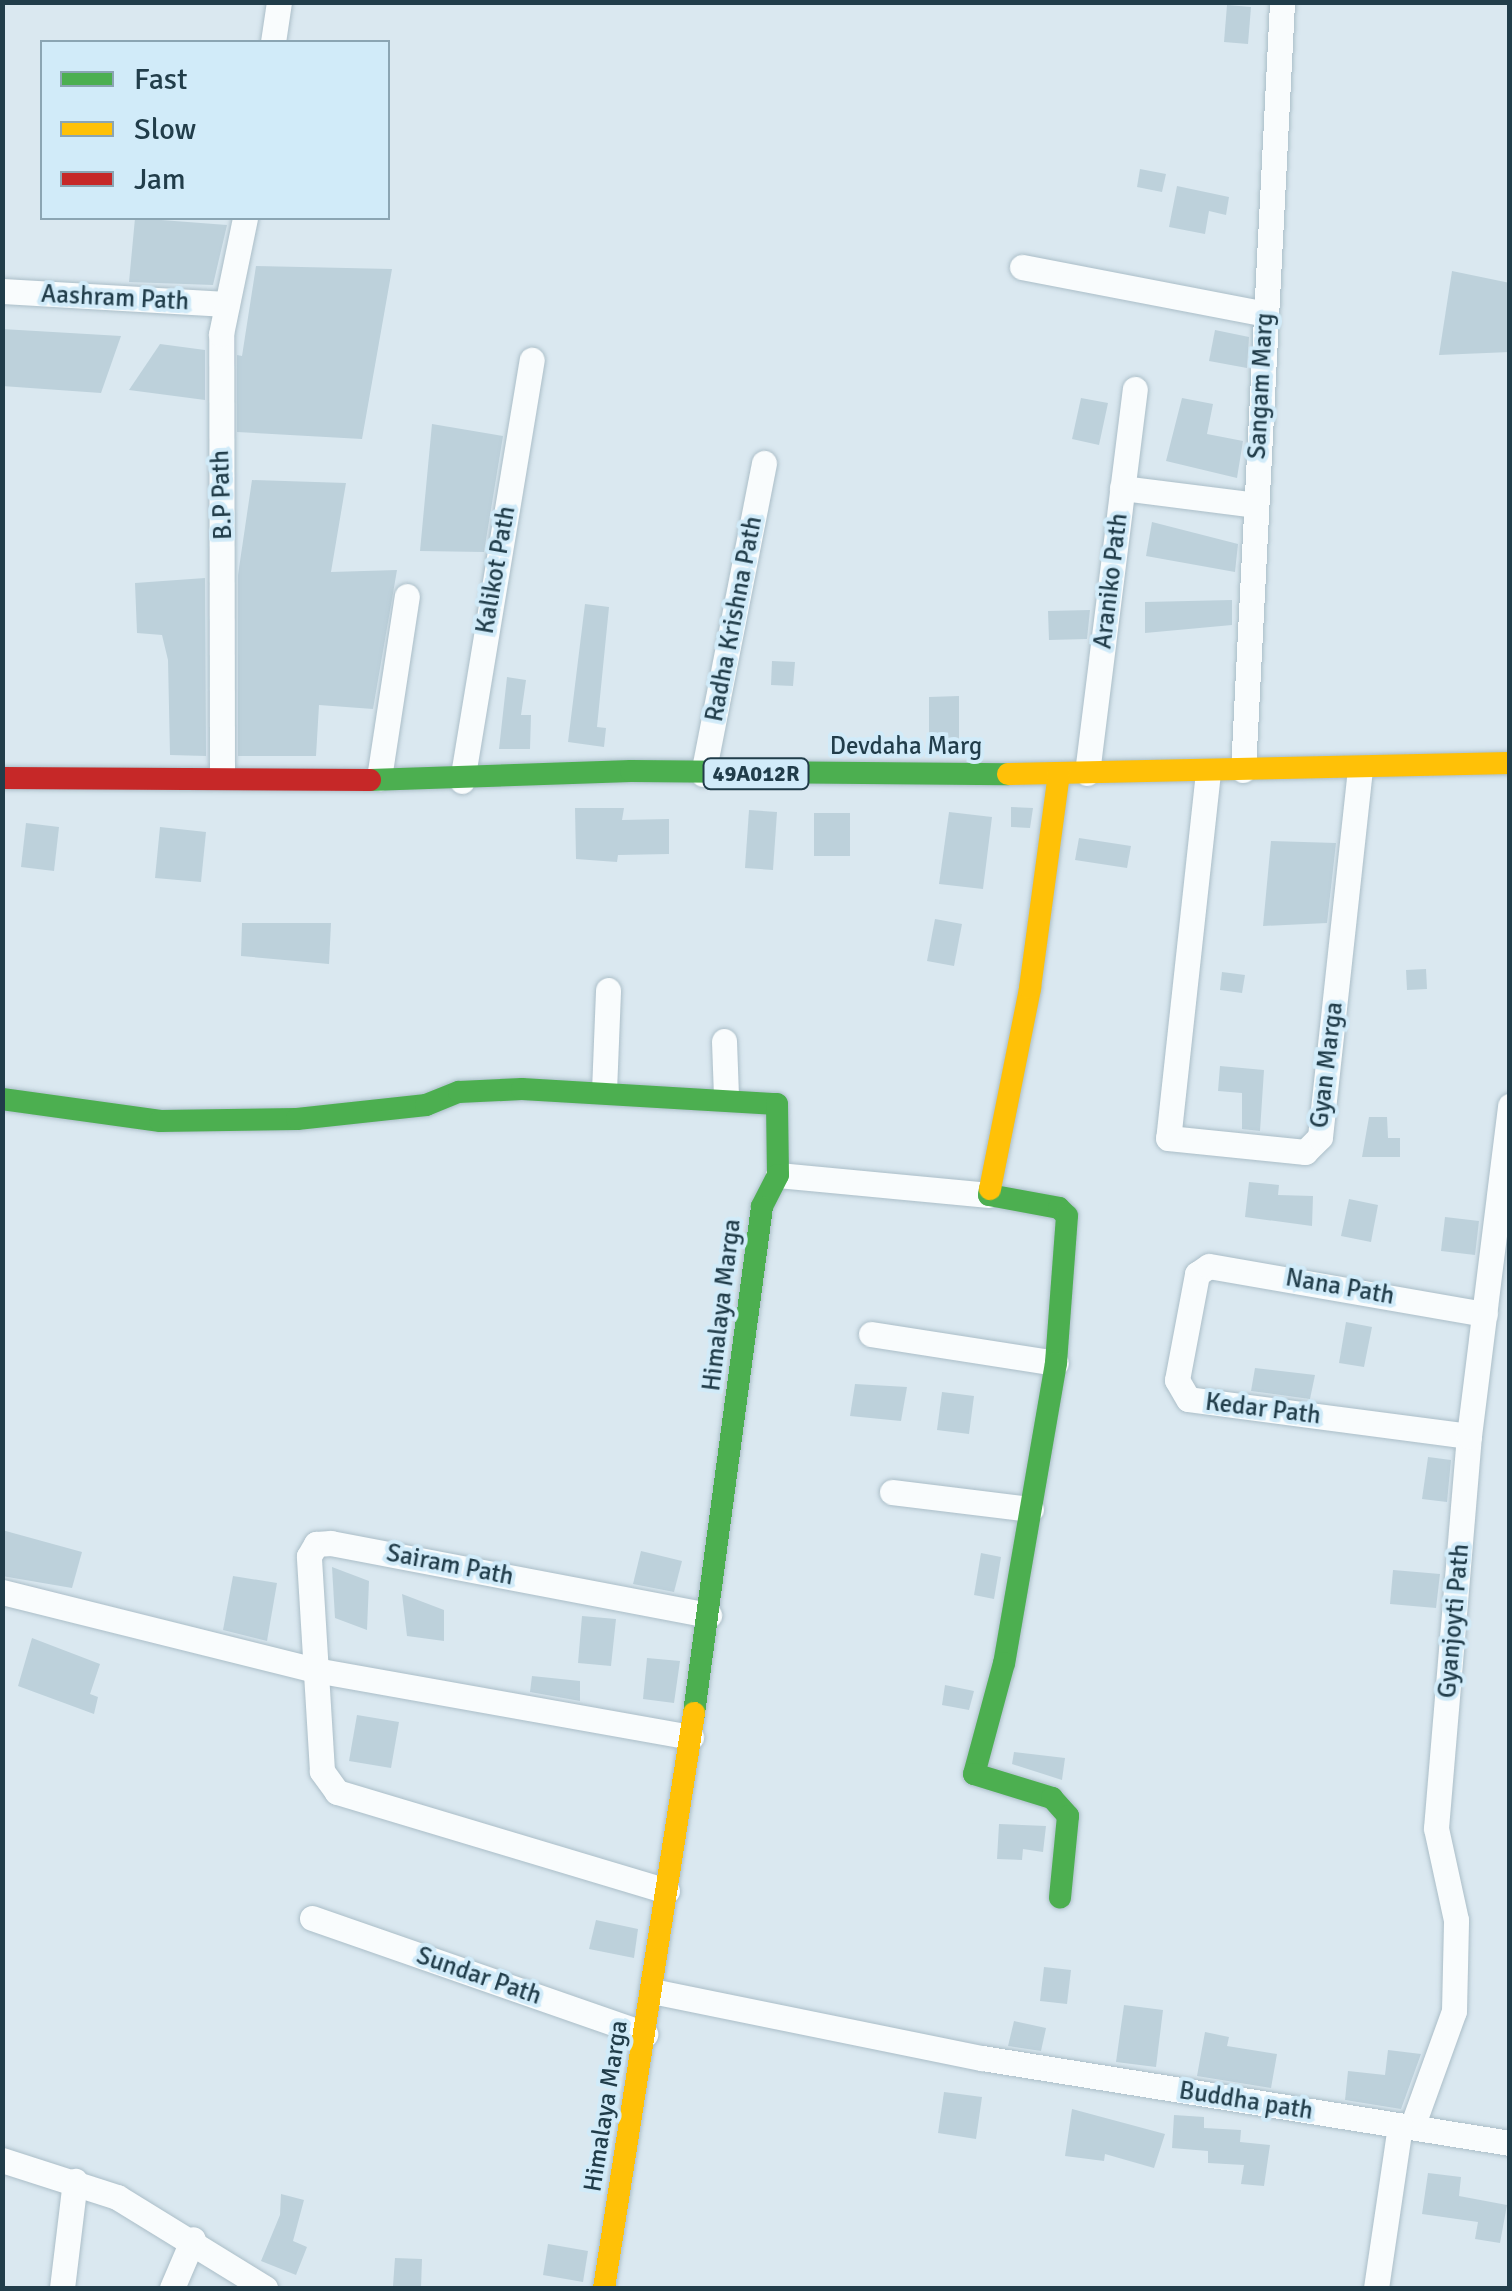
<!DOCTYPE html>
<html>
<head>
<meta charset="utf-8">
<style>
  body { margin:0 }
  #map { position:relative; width:1512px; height:2291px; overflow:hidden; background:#dae8f0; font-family:Signika,sans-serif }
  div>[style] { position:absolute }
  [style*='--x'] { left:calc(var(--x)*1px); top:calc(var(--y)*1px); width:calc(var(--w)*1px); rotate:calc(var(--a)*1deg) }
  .building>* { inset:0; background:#bdd1db }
  .roads { filter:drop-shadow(0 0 2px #abbec8) drop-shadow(0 0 2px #abbec8) }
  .street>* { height:25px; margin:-12.5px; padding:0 12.5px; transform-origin:12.5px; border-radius:12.5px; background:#f9fcfd }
  .fast>* { height:22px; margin:-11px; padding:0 11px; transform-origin:11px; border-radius:11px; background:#4caf50 }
  .slow>* { height:22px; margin:-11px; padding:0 11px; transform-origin:11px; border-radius:11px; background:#ffc107 }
  .jam>* { height:22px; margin:-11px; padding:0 11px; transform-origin:11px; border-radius:11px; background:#c62828 }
  span { translate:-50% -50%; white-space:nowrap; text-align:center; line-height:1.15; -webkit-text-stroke:8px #d1ebf9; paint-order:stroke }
  .shield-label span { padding:2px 8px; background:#d1ebf9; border:2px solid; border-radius:8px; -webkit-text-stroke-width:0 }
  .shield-label { font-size:22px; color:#213d4a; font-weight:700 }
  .street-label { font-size:25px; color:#213d4a }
  .frame { position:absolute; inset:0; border:5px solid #213d4a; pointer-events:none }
  .legend { position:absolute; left:40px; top:40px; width:350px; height:180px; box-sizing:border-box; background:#d1ebf9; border:2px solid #8ba5b3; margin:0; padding:12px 18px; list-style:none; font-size:30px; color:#213d4a }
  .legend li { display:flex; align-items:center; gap:20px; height:50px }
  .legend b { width:50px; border:2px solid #8ba5b3 }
</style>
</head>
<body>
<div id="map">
  <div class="building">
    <i style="clip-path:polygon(1227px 5px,1251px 7px,1248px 44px,1224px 42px)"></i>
    <i style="clip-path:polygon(1140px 169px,1166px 174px,1162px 192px,1137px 187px)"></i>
    <i style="clip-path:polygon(1177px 186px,1229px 197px,1226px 215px,1209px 211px,1205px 234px,1169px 227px)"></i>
    <i style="clip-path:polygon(135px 218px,227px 225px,213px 285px,129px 282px)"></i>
    <i style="clip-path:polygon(256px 266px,392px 269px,362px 439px,237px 432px,237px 355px,242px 356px)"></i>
    <i style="clip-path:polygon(1452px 271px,1510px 283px,1510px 352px,1439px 355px)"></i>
    <i style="clip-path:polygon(2px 329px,121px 336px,101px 393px,2px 386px)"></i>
    <i style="clip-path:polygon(1215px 330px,1249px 337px,1247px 368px,1209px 361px)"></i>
    <i style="clip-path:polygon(160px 344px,205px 350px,205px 400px,129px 390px)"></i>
    <i style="clip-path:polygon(1081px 398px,1108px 403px,1099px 445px,1072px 439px)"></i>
    <i style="clip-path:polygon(1182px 398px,1213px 404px,1207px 434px,1243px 441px,1237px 478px,1166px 461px)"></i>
    <i style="clip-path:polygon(432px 424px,503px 436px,484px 552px,420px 551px)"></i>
    <i style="clip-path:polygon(252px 480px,346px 483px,331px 572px,397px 570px,373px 709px,319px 705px,316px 756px,238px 756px,238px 575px)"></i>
    <i style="clip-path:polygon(1152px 522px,1238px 544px,1235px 572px,1146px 556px)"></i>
    <i style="clip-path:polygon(205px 578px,206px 756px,170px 755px,168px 660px,162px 635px,137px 633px,135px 583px)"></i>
    <i style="clip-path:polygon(1232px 600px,1232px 625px,1145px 633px,1145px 602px)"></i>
    <i style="clip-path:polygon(585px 604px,609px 607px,597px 727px,606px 728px,604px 747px,568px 742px)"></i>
    <i style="clip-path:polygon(1090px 610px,1087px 639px,1049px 640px,1048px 611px)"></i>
    <i style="clip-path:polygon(772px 661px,795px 662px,793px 686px,771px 685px)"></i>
    <i style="clip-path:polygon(507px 677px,526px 680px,521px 715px,531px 715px,530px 749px,499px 749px)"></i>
    <i style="clip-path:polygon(959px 696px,959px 741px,929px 741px,929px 697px)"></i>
    <i style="clip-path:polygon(1011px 807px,1033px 808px,1030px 828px,1011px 827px)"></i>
    <i style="clip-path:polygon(575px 808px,624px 808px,622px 820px,669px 819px,669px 854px,618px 855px,617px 862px,576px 859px)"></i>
    <i style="clip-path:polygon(749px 810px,777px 812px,773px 870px,745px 868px)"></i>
    <i style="clip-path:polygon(949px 812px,992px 817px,983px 889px,939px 884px)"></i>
    <i style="clip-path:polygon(814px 813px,850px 813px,850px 856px,814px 856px)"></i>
    <i style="clip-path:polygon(26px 823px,59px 827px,54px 871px,21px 867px)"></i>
    <i style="clip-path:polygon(160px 827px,206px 832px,201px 882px,155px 878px)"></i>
    <i style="clip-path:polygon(1079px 838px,1131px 846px,1127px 868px,1075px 860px)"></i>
    <i style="clip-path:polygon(1271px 841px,1336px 843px,1327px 923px,1263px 926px)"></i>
    <i style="clip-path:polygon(935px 919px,962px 924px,954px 966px,927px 961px)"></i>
    <i style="clip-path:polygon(242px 923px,331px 923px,329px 964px,241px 956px)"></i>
    <i style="clip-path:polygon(1426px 969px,1427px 989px,1407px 990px,1406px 970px)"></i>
    <i style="clip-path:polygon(1222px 972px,1245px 975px,1242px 993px,1220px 990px)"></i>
    <i style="clip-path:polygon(1220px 1066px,1264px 1070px,1260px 1131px,1242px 1129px,1242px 1093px,1218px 1091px)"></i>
    <i style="clip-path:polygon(1369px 1117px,1387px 1117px,1388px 1138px,1400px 1138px,1400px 1157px,1362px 1157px)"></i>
    <i style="clip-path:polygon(1249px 1182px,1279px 1185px,1278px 1195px,1313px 1196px,1312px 1226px,1245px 1217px)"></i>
    <i style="clip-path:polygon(1349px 1199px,1378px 1205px,1371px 1242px,1341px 1236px)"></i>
    <i style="clip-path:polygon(1445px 1217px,1479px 1221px,1475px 1255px,1441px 1251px)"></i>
    <i style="clip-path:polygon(1346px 1322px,1372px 1327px,1364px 1367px,1339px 1363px)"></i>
    <i style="clip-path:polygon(1255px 1368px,1315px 1375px,1310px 1399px,1251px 1391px)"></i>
    <i style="clip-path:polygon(855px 1384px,907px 1387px,901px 1421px,850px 1416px)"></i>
    <i style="clip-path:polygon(942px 1392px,974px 1396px,969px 1434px,937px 1430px)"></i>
    <i style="clip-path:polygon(1428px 1457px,1451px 1460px,1447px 1502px,1422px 1499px)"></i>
    <i style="clip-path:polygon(2px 1530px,82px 1552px,72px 1588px,2px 1576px)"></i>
    <i style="clip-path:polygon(641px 1551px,682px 1561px,674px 1592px,633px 1584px)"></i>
    <i style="clip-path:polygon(981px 1553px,1001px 1557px,994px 1599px,974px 1595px)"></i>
    <i style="clip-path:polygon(332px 1567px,369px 1581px,367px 1630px,335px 1618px)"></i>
    <i style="clip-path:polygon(1393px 1570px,1440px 1574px,1436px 1608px,1390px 1604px)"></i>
    <i style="clip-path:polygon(233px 1576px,277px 1583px,267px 1641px,223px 1630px)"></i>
    <i style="clip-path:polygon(402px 1594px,444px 1610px,444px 1641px,407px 1636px)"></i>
    <i style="clip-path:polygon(582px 1616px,616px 1619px,611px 1666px,578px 1663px)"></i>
    <i style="clip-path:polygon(32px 1638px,100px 1664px,90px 1694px,98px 1697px,94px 1714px,18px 1686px)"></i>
    <i style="clip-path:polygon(647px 1658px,680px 1661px,674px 1703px,643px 1699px)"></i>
    <i style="clip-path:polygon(532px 1676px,580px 1681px,580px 1701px,530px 1692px)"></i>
    <i style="clip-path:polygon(945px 1685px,974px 1691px,969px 1710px,942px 1705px)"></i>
    <i style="clip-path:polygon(357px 1715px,399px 1722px,391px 1768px,349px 1761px)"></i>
    <i style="clip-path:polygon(1014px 1752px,1065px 1758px,1062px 1780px,1012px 1764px)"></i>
    <i style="clip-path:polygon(999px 1824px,1046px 1826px,1043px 1852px,1023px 1849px,1022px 1860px,997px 1859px)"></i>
    <i style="clip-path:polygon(596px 1920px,638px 1929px,634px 1958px,589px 1949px)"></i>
    <i style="clip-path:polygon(1044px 1967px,1071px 1970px,1067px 2004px,1040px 2001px)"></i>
    <i style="clip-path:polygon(1124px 2005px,1163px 2010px,1156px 2067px,1116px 2062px)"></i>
    <i style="clip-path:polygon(1014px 2021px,1046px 2028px,1041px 2051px,1008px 2046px)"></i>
    <i style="clip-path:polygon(1205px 2032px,1229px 2037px,1227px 2046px,1277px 2054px,1271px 2088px,1197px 2076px)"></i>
    <i style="clip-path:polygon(1388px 2050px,1421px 2054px,1401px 2109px,1345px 2100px,1348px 2071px,1385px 2075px)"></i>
    <i style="clip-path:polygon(944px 2092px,982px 2097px,976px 2139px,938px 2133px)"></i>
    <i style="clip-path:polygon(1072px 2109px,1165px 2134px,1154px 2168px,1105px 2154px,1104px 2161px,1065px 2156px)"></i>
    <i style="clip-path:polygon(1174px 2115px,1204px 2117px,1204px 2128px,1241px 2130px,1240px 2142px,1270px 2145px,1264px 2186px,1241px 2184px,1244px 2165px,1208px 2163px,1208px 2151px,1172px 2148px)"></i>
    <i style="clip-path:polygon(1428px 2173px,1461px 2177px,1459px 2196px,1507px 2205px,1500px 2243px,1475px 2239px,1478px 2222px,1422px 2214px)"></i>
    <i style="clip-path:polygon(281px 2194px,304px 2200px,293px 2241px,307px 2247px,296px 2275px,261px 2261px,280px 2215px)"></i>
    <i style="clip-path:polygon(548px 2244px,588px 2251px,583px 2282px,543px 2275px)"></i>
    <i style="clip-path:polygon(395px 2258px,422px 2259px,421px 2288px,393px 2286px)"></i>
  </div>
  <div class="roads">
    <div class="street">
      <i style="--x:273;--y:42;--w:40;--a:-81.5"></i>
      <i style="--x:1022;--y:267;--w:248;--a:10.9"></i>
      <i style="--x:2;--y:291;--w:225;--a:3.3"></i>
      <i style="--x:1122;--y:488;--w:135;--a:7.2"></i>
      <i style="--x:1243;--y:770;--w:769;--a:-87.09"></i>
      <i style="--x:1208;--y:772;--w:368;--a:96.2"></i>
      <i style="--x:1168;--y:1138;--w:138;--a:5.8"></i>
      <i style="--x:1305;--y:1152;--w:21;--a:-45"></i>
      <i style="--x:1320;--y:1137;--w:370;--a:-83.8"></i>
      <i style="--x:1087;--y:773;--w:387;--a:-82.9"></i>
      <i style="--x:703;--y:774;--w:317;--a:-78.9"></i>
      <i style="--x:222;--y:776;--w:442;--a:-90.1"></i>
      <i style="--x:221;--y:334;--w:118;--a:-78.3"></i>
      <i style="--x:379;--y:778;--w:184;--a:-81.3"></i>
      <i style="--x:462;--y:781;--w:427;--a:-80.6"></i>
      <i style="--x:724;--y:1041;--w:55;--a:87.9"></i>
      <i style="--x:604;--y:1091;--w:101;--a:-87.7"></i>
      <i style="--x:778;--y:1175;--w:212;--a:5.4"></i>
      <i style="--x:871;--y:1334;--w:187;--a:8.9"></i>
      <i style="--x:1469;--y:1436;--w:283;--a:-172.5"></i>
      <i style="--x:1188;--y:1399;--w:22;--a:-120"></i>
      <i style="--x:1177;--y:1380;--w:108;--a:-79.3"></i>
      <i style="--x:1197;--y:1274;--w:14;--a:-34"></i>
      <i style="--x:1209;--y:1266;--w:280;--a:9.9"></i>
      <i style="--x:892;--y:1492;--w:140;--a:7"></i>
      <i style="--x:2;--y:1592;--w:323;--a:14"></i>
      <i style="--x:315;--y:1670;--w:382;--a:10.1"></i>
      <i style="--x:667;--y:1891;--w:345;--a:-163.3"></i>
      <i style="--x:337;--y:1792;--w:26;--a:-126"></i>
      <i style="--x:322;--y:1771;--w:215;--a:-93.5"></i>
      <i style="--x:309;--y:1556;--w:14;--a:-60"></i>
      <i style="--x:316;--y:1544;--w:15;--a:-4"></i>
      <i style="--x:331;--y:1543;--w:385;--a:10.8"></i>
      <i style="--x:312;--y:1918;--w:353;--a:19.2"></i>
      <i style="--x:652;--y:1991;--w:337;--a:11.5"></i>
      <i style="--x:982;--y:2058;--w:535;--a:9.15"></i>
      <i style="--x:1412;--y:2127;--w:123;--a:-70.1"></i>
      <i style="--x:1454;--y:2011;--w:91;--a:-88.7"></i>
      <i style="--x:1456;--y:1920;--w:94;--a:-102.3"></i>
      <i style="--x:1436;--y:1828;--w:393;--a:-85.2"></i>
      <i style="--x:1469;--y:1436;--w:333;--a:-82.9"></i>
      <i style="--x:2;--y:2160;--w:121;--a:17.8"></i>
      <i style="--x:117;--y:2197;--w:174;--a:31.6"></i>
      <i style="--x:62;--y:2288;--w:108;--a:-83.1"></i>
      <i style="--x:172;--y:2288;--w:53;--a:-66.8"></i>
      <i style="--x:1376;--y:2288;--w:164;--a:-81.6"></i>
    </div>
    <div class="fast">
      <i style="--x:370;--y:780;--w:261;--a:-2"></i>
      <i style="--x:631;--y:771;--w:377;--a:0.5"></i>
      <i style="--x:2;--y:1099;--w:160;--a:7.9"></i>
      <i style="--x:160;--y:1121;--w:137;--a:-0.8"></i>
      <i style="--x:297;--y:1119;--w:130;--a:-6.2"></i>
      <i style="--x:426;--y:1105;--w:35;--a:-22"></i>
      <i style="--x:459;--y:1092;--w:63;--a:-2.7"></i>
      <i style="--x:522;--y:1089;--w:255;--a:3.4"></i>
      <i style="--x:777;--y:1104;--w:71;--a:89.2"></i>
      <i style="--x:778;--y:1175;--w:36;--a:117"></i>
      <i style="--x:762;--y:1207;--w:511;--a:97.65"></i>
      <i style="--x:990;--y:1189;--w:6;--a:99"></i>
      <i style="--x:989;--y:1195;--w:71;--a:10.5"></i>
      <i style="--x:1059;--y:1208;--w:11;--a:45"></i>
      <i style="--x:1067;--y:1216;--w:147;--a:94.3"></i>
      <i style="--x:1056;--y:1363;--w:304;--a:99.8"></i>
      <i style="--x:1004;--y:1663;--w:115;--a:105.1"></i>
      <i style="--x:974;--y:1774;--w:82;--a:17.1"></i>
      <i style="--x:1052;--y:1798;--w:24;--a:48"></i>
      <i style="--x:1068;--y:1816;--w:82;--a:95.6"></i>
    </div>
    <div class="slow">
      <i style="--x:1008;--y:774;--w:502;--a:-1.26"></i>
      <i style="--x:990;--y:1189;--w:205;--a:-78.7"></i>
      <i style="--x:1030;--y:988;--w:216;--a:-82.3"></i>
      <i style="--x:604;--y:2288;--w:582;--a:-81.1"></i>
    </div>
    <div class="jam">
      <i style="--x:2;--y:778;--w:368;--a:0.3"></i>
    </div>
  </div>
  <div class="shield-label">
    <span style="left:756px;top:774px">49A012R</span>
  </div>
  <div class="street-label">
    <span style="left:115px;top:298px;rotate:3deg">Aashram Path</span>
    <span style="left:1261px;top:386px;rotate:-87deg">Sangam Marg</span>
    <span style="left:222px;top:495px;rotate:-92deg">B.P Path</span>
    <span style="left:496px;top:570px;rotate:-80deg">Kalikot Path</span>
    <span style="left:1111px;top:581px;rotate:-83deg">Araniko Path</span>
    <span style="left:734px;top:619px;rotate:-79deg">Radha Krishna Path</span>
    <span style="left:906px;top:746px">Devdaha Marg</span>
    <span style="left:1327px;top:1065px;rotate:-83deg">Gyan Marga</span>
    <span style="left:1340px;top:1287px;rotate:10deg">Nana Path</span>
    <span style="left:722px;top:1305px;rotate:-83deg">Himalaya Marga</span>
    <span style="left:1263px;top:1409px;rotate:7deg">Kedar Path</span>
    <span style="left:450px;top:1565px;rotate:11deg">Sairam Path</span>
    <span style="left:1454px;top:1621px;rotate:-85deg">Gyanjoyti Path</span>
    <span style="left:479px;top:1976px;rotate:19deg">Sundar Path</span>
    <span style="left:1246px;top:2101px;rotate:9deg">Buddha path</span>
    <span style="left:606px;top:2106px;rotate:-81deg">Himalaya Marga</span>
  </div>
  <div class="frame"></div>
  <ul class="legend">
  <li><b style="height:12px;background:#4caf50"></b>Fast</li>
  <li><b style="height:12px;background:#ffc107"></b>Slow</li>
  <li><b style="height:12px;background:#c62828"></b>Jam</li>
  </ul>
</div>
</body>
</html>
